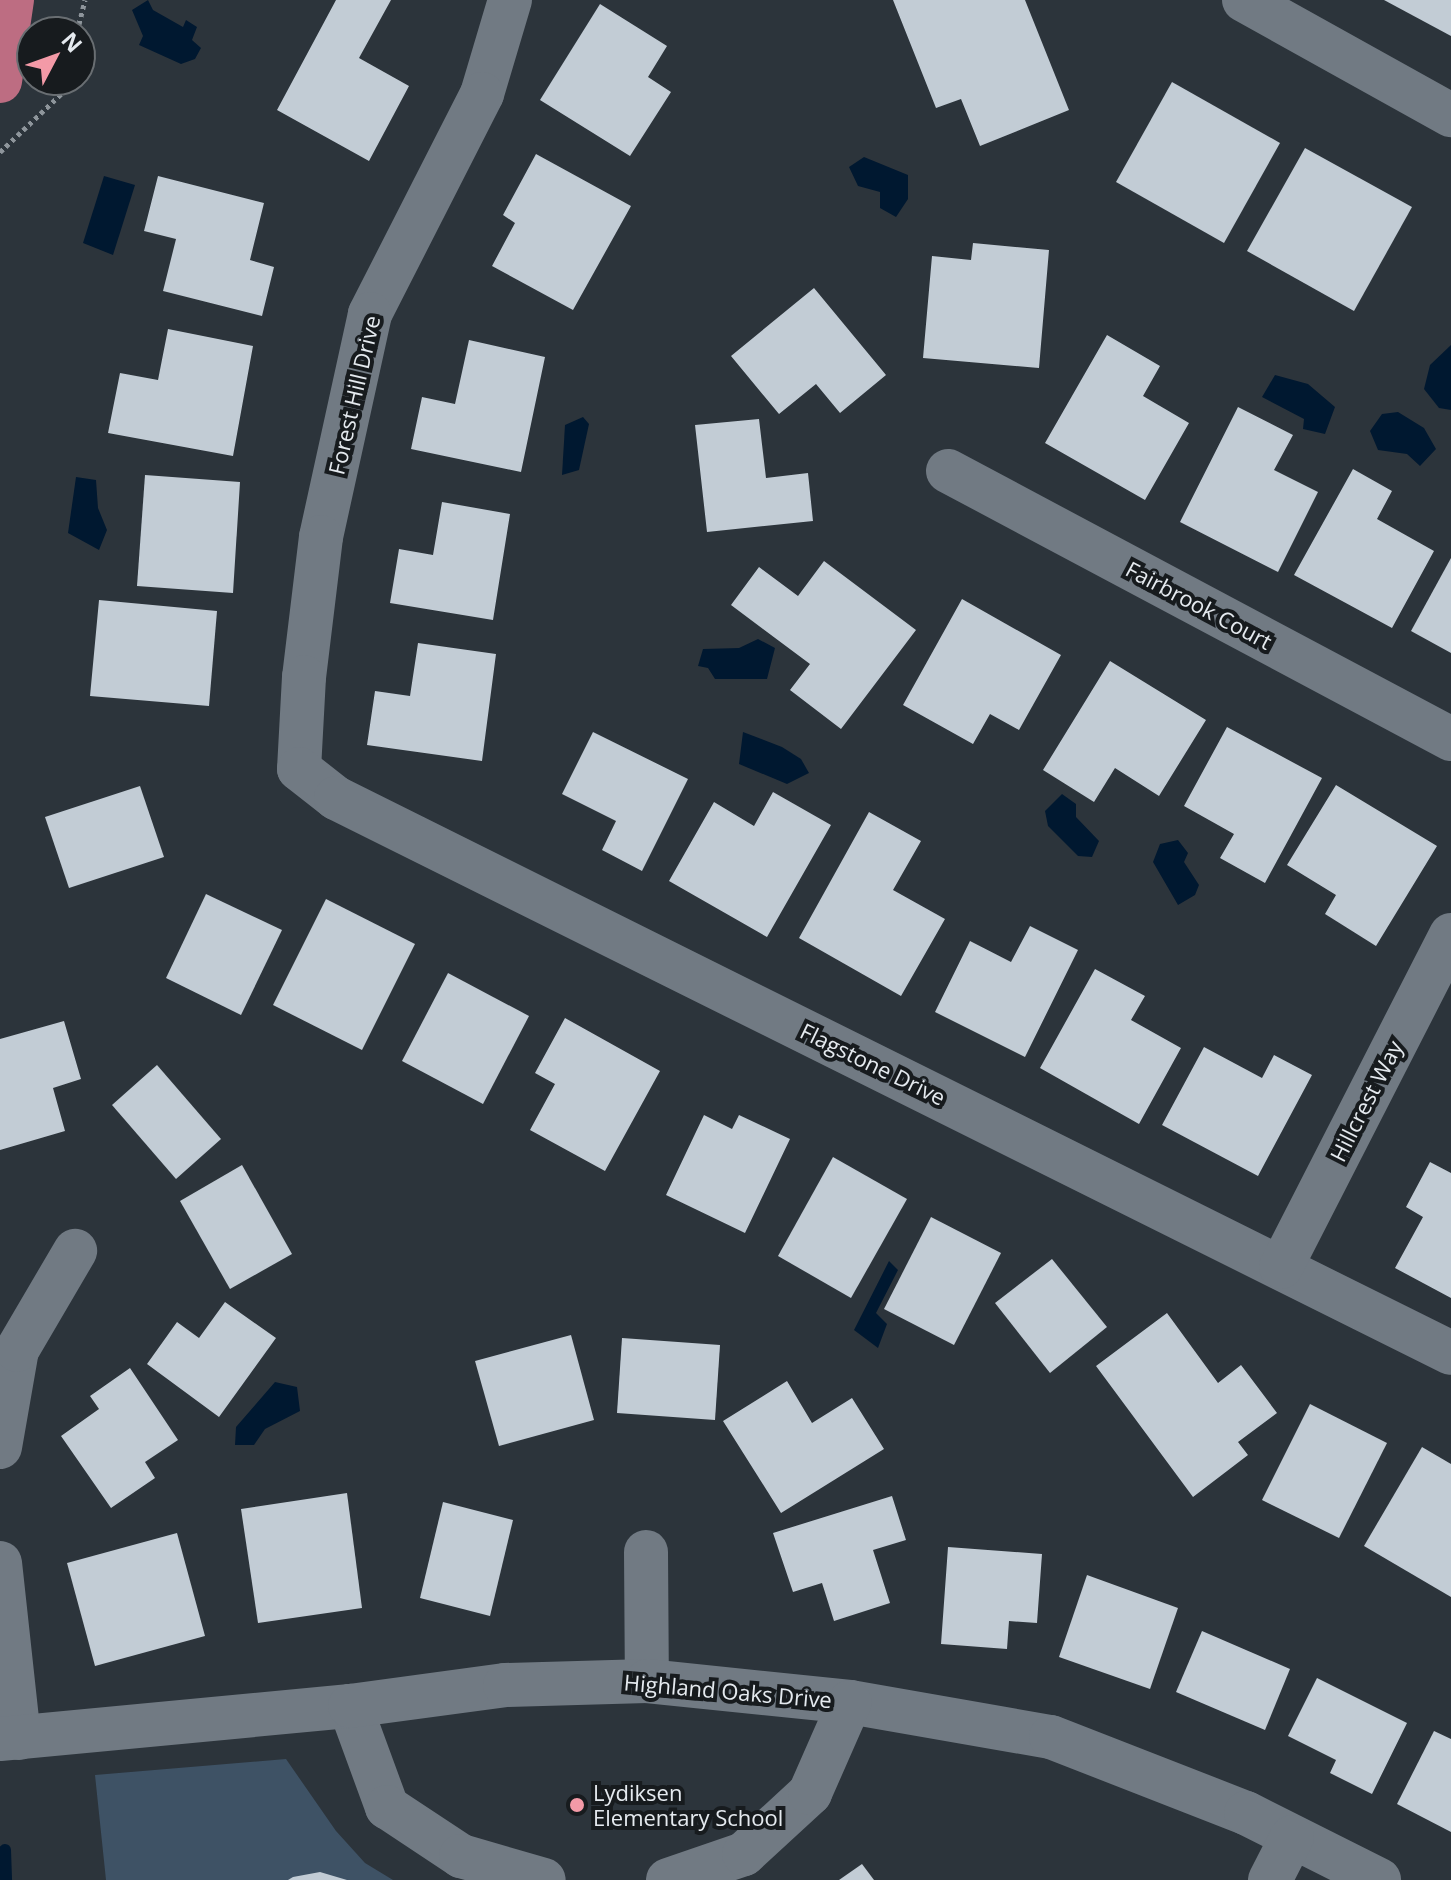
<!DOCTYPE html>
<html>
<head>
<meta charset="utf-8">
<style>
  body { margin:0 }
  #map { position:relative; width:1451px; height:1880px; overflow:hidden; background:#2c343b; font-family:"Open Sans",sans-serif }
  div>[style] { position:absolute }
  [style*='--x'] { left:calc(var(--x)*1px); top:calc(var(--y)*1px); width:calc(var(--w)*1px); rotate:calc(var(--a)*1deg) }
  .green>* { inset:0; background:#3e5265 }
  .water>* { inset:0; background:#001830 }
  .stream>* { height:12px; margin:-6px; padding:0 6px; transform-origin:6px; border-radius:6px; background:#001830 }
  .building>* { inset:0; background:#c2ccd5 }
  .path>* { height:5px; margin-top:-2.5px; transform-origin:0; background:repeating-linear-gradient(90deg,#8e959b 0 4px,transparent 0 8px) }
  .minor>* { height:44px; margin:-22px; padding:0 22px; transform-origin:22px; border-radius:22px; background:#717a83 }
  .major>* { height:44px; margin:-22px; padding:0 22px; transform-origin:22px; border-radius:22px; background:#bd6d82 }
  .dots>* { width:22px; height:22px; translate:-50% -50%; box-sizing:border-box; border:4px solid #171b1e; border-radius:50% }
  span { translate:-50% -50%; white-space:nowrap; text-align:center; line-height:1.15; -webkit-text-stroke:8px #171b1e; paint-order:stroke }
  .street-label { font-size:22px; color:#e5eaef }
  .poi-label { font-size:22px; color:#e5eaef }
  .left { translate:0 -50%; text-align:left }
  .north { position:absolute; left:16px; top:16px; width:80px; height:80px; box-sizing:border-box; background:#171b1e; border:2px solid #696e72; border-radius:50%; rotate:49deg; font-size:22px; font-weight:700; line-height:32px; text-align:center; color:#e5eaef }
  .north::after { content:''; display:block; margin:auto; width:28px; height:36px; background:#f39aa7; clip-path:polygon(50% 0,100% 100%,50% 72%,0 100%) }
</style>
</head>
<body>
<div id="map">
  <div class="green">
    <i style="clip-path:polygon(286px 1759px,336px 1831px,365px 1863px,393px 1880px,106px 1880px,95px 1775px)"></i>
  </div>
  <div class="water">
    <i style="clip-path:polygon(148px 0,153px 10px,183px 27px,186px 20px,197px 27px,192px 40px,201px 48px,195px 59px,181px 64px,139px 45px,143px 36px,132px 10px)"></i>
    <i style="clip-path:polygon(864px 157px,908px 175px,908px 199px,896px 217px,880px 208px,880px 192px,858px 186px,849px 167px)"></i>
    <i style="clip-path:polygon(104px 176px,135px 185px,113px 255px,83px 243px)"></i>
    <i style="clip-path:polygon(1451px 345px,1451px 410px,1439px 408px,1424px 389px,1430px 365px)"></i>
    <i style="clip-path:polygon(1275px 375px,1308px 384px,1335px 407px,1325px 434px,1303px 429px,1304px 419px,1262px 397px)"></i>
    <i style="clip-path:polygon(1398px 412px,1424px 428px,1436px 449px,1420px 466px,1407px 454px,1378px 450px,1370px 431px,1382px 414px)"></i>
    <i style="clip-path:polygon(583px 417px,589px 424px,579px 470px,562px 475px,565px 425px)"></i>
    <i style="clip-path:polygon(76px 477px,96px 480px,98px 508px,107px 530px,99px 550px,68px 533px)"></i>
    <i style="clip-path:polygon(758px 639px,775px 648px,767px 679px,715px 679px,708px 668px,698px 666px,703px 649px,739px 648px)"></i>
    <i style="clip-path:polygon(743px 732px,782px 747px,801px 759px,809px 773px,787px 784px,739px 764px)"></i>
    <i style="clip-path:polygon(1062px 794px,1076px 804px,1076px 817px,1099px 841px,1092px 857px,1078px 856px,1048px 826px,1045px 811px)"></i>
    <i style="clip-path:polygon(1178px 840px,1188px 853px,1184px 862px,1199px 885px,1195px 895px,1178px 905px,1153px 862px,1160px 844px)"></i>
    <i style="clip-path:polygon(889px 1261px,898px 1270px,876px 1313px,887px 1324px,878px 1348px,854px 1330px)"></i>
    <i style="clip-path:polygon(275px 1382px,297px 1387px,300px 1411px,265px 1429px,254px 1445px,235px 1445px,236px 1427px)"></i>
  </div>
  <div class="stream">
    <i style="--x:5;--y:1850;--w:30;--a:88"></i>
  </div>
  <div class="building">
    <i style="clip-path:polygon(336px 0,391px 0,359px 58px,409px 86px,369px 161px,277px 110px)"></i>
    <i style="clip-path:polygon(893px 0,1025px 0,1069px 110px,980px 146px,961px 99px,936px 108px)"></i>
    <i style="clip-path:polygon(1384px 0,1451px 0,1451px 36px)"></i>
    <i style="clip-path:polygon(600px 4px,667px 46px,648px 77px,671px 92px,630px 156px,540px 100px)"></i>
    <i style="clip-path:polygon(1172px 82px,1280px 143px,1224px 243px,1116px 182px)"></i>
    <i style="clip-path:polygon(1305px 148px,1412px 207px,1354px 311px,1247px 251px)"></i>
    <i style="clip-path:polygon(536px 154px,631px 206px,573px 310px,492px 266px,515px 223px,503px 215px)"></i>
    <i style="clip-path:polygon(158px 176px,264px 203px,250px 260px,274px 267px,262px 316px,163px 291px,176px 239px,144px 231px)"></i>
    <i style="clip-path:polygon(973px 243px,1049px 250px,1039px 368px,923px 358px,932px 256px,971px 260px)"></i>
    <i style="clip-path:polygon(814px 288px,886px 375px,840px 413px,816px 384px,779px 414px,731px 356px)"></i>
    <i style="clip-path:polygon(168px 329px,253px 346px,233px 456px,108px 433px,120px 373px,158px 380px)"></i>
    <i style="clip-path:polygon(1107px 335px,1160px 366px,1143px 396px,1189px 423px,1145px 500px,1045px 443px)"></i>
    <i style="clip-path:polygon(469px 340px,545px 357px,521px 472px,411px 449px,422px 397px,455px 404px)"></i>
    <i style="clip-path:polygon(1238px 407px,1293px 435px,1274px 470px,1318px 492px,1278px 572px,1180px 522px)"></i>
    <i style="clip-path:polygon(759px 419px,766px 478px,808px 473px,813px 521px,707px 532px,695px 425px)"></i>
    <i style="clip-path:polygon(1353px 469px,1392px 491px,1377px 519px,1434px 551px,1392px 628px,1294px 575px)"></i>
    <i style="clip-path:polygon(145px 475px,240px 482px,233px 593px,137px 586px)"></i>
    <i style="clip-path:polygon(442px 502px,510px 514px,493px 620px,390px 603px,399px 549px,433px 555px)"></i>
    <i style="clip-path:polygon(1451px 558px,1451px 653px,1411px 631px)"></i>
    <i style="clip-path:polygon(824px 561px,916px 630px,841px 729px,790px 690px,810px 664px,731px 605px,759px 567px,798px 596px)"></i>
    <i style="clip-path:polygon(962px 599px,1061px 655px,1019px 730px,990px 714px,973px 744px,903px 705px)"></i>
    <i style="clip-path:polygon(99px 600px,217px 611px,209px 706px,90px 696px)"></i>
    <i style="clip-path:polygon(418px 643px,496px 654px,482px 761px,367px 745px,375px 691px,410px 696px)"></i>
    <i style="clip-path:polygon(1110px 661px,1206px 720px,1159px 796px,1115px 768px,1094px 802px,1043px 770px)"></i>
    <i style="clip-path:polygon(1227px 727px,1322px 778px,1265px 883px,1220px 858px,1234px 834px,1184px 806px)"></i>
    <i style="clip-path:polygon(593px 732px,688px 779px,642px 871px,602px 850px,616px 821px,562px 794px)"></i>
    <i style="clip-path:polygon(1336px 785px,1437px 846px,1376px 946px,1325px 914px,1336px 895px,1287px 865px)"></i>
    <i style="clip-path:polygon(140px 786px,164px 857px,69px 888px,45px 817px)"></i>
    <i style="clip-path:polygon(773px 792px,831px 825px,767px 937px,669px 881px,714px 802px,754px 826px)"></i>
    <i style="clip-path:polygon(869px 812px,921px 841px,893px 890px,945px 919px,901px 996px,799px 938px)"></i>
    <i style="clip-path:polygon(206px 894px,282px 930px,241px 1015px,166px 978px)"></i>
    <i style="clip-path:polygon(326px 899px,415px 944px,362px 1050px,273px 1005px)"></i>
    <i style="clip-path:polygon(1030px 926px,1078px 950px,1025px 1057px,935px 1012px,970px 941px,1011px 962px)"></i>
    <i style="clip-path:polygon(1095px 969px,1145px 996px,1131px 1020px,1181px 1048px,1139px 1124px,1040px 1068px)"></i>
    <i style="clip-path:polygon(448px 973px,529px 1016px,483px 1104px,402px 1061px)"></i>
    <i style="clip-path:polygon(565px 1018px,660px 1071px,605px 1171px,530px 1130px,555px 1084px,535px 1073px)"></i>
    <i style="clip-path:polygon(64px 1021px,81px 1079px,53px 1088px,65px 1131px,0 1150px,0 1039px)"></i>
    <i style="clip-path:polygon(1204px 1047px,1262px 1078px,1274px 1055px,1312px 1075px,1258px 1176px,1162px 1125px)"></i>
    <i style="clip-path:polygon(157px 1065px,221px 1139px,176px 1179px,112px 1105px)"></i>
    <i style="clip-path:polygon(704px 1115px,732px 1129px,739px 1115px,790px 1139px,745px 1233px,666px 1195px)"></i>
    <i style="clip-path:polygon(833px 1157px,907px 1199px,851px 1298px,778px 1256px)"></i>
    <i style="clip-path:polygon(1430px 1162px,1451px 1173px,1451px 1298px,1395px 1268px,1423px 1217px,1406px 1207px)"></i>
    <i style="clip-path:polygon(242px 1165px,292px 1254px,230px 1289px,180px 1201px)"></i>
    <i style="clip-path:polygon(931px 1217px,1001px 1253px,954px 1345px,884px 1309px)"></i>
    <i style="clip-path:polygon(1052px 1259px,1107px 1327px,1050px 1373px,995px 1303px)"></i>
    <i style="clip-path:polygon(225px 1302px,276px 1338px,219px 1417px,147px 1364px,177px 1322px,199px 1338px)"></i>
    <i style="clip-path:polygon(1167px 1313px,1218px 1383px,1241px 1365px,1277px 1413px,1238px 1442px,1248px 1455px,1193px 1497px,1096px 1366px)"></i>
    <i style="clip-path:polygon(571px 1335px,594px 1420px,499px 1446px,475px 1361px)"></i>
    <i style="clip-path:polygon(622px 1338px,720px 1345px,715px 1420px,617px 1413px)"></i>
    <i style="clip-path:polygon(130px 1368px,178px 1440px,145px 1462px,155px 1478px,111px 1508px,61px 1436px,99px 1409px,90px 1396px)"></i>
    <i style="clip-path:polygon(787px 1381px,812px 1423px,852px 1398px,884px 1449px,781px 1513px,723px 1421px)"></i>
    <i style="clip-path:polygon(1310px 1404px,1387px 1443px,1339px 1538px,1262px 1500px)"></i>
    <i style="clip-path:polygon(1422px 1447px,1451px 1464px,1451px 1597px,1364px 1546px)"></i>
    <i style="clip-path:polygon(347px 1493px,362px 1608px,258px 1623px,241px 1509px)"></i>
    <i style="clip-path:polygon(892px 1496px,906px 1540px,873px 1550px,890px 1603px,834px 1621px,822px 1583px,793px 1592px,773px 1533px)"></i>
    <i style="clip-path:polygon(443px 1502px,513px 1520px,490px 1616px,420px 1598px)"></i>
    <i style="clip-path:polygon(177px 1533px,205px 1636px,95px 1666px,67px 1563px)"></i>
    <i style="clip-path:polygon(948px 1547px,1042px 1554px,1037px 1623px,1009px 1621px,1007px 1649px,941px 1644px)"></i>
    <i style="clip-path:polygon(1087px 1575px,1178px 1608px,1150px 1689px,1059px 1657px)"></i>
    <i style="clip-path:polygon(1202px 1631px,1290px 1669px,1265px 1730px,1176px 1692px)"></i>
    <i style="clip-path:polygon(1317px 1678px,1407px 1723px,1372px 1794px,1330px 1773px,1336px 1760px,1288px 1736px)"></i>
    <i style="clip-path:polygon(1434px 1731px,1451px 1739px,1451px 1832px,1397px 1804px)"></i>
    <i style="clip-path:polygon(862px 1864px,874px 1880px,839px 1880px)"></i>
    <i style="clip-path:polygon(320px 1872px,347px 1880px,288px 1880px,293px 1877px)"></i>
  </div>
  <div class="path">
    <i style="--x:77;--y:32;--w:33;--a:-76"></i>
    <i style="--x:0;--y:152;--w:86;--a:-43.6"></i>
    <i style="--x:62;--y:93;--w:13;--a:-77"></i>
  </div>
  <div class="minor">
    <i style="--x:510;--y:0;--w:98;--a:106.6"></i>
    <i style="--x:482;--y:94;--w:247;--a:117"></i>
    <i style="--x:370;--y:314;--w:228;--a:102.4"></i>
    <i style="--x:321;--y:537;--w:141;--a:96.9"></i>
    <i style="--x:304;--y:677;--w:92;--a:93.1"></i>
    <i style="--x:299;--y:769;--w:47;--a:38.1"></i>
    <i style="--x:336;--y:798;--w:1245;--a:26.46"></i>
    <i style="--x:1244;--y:0;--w:237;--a:29.1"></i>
    <i style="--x:948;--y:471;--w:570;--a:28.05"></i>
    <i style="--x:1281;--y:1267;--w:373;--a:-62.9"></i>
    <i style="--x:0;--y:1447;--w:98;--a:-80.1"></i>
    <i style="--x:17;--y:1350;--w:115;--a:-59.6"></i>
    <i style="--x:646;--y:1552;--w:129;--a:89.6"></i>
    <i style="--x:0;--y:1563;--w:176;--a:83.8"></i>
    <i style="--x:350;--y:1706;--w:108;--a:69.9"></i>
    <i style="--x:387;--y:1807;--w:89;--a:33.5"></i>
    <i style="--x:461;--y:1856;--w:86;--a:16.1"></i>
    <i style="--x:0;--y:1739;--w:352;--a:-5.4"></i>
    <i style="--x:350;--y:1706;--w:156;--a:-7.7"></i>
    <i style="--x:505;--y:1685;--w:142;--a:-1.6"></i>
    <i style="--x:647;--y:1681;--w:204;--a:5.9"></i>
    <i style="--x:850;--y:1702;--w:204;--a:9.9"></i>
    <i style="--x:1051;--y:1737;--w:209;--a:21.3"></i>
    <i style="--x:1246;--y:1813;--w:149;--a:26.7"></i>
    <i style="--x:668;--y:1880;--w:80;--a:-18.9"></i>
    <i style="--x:744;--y:1854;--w:90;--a:-42.7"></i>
    <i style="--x:810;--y:1793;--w:99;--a:-66.3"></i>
    <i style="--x:1270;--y:1880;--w:48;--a:-62.9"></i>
  </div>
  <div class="major">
    <i style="--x:0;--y:81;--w:82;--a:-81.6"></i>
  </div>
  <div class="dots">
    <i style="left:577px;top:1805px;background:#f39aa7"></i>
  </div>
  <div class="street-label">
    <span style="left:354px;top:395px;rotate:-77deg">Forest Hill Drive</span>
    <span style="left:1199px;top:605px;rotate:28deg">Fairbrook Court</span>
    <span style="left:873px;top:1064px;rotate:26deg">Flagstone Drive</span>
    <span style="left:1366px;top:1101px;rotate:-63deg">Hillcrest Way</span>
    <span style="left:728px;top:1691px;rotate:5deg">Highland Oaks Drive</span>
  </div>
  <div class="poi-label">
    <span class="left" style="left:593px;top:1805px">Lydiksen<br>Elementary School</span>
  </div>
  <div class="north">N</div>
</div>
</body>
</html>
